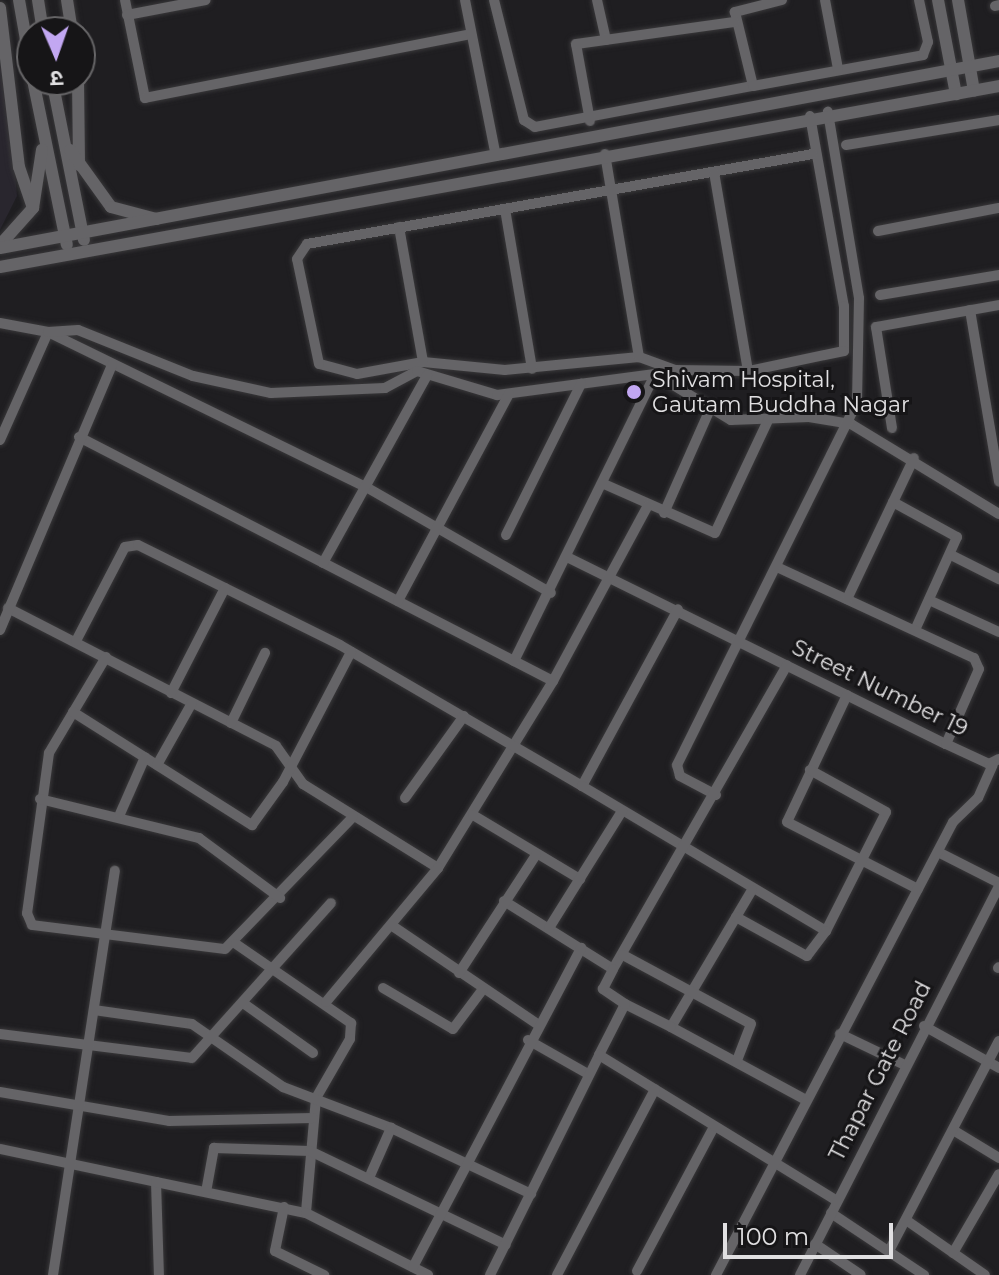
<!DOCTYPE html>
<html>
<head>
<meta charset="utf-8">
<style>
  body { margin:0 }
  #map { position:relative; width:999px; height:1275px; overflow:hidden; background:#1f1e21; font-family:Montserrat,"Noto Sans Devanagari",sans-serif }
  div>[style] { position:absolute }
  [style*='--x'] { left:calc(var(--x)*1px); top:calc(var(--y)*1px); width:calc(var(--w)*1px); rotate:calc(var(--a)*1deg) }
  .built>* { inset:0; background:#29262e }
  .roads { filter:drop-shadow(0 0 2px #39383a) drop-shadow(0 0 2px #39383a) }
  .minor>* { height:10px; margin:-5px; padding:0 5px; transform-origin:5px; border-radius:5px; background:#656467 }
  .tertiary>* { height:12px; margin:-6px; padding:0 6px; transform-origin:6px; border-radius:6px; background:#656467 }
  .dots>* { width:22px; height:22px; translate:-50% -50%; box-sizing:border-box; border:4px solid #161517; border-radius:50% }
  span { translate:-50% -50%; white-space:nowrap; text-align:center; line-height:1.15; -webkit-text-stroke:6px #161517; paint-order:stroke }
  .poi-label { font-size:22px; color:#e1e0e2 }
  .left { translate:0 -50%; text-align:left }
  .street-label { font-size:22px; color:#e1e0e2 }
  .north { position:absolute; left:16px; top:16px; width:80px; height:80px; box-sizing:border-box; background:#161517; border:2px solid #676668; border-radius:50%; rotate:178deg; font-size:22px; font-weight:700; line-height:32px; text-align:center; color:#e1e0e2 }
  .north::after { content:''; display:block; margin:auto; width:28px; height:36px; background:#c2a7f2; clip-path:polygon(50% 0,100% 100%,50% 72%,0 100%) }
  .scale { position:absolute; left:723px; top:1223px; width:170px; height:36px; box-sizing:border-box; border:4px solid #e1e0e2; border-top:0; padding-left:10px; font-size:24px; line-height:28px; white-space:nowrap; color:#e1e0e2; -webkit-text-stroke:6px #161517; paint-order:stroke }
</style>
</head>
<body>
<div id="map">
  <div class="built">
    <i style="clip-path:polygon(0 0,17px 196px,0 230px)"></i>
  </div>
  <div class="roads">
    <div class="minor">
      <i style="--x:125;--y:0;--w:100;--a:78.5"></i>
      <i style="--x:145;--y:98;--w:332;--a:-11.1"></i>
      <i style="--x:465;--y:0;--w:159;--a:78.8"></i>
      <i style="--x:494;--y:0;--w:124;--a:76"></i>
      <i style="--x:524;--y:120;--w:13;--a:32"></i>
      <i style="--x:535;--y:127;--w:222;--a:-10.7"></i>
      <i style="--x:597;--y:0;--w:41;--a:77.3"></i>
      <i style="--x:782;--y:0;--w:49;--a:165.7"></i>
      <i style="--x:735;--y:12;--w:76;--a:76.3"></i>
      <i style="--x:753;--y:86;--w:173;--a:-10.3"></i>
      <i style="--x:923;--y:55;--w:14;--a:-69"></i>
      <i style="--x:928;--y:42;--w:43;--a:-102.1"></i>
      <i style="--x:825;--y:0;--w:70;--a:79.3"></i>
      <i style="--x:995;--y:6;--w:4;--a:-14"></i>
      <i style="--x:127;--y:15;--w:80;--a:-10.8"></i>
      <i style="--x:810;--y:116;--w:193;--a:79.9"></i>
      <i style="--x:844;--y:306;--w:45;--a:90"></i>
      <i style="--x:844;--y:351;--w:98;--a:168.2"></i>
      <i style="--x:748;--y:371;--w:73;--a:-179.2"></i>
      <i style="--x:675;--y:370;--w:38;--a:-160"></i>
      <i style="--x:639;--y:357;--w:135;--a:174.5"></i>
      <i style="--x:505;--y:370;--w:82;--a:-174.4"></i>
      <i style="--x:423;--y:362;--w:67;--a:169.7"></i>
      <i style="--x:357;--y:374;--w:39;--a:-165"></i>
      <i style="--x:319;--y:364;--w:107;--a:-101.8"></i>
      <i style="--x:297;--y:259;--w:18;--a:-56"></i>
      <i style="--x:307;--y:244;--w:514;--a:-10.09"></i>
      <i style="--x:590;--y:121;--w:78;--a:-100.3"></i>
      <i style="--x:576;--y:44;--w:160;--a:-7.9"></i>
      <i style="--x:846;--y:145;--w:155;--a:-9.3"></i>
      <i style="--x:605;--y:154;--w:206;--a:80.5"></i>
      <i style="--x:714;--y:172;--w:202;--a:80.3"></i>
      <i style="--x:505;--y:209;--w:162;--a:80.4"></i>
      <i style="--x:399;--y:227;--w:137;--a:79.9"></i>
      <i style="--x:878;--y:231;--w:123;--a:-10.8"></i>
      <i style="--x:880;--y:295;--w:121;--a:-9.5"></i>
      <i style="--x:970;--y:310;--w:174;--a:80.4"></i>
      <i style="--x:0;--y:323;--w:49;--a:10.6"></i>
      <i style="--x:48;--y:332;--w:354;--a:26"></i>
      <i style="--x:366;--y:487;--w:213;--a:29.8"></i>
      <i style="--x:892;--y:428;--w:102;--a:-99"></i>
      <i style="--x:876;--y:327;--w:125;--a:-10.1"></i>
      <i style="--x:79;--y:437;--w:533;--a:27.24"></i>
      <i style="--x:0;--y:440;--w:118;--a:-66"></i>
      <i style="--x:48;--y:332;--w:30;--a:-4"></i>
      <i style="--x:78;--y:330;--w:124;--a:21.8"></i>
      <i style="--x:193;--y:376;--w:80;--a:12.3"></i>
      <i style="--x:271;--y:393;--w:114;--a:-2.5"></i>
      <i style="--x:385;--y:388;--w:36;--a:-28"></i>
      <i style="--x:417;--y:371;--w:84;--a:16.7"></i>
      <i style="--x:497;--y:395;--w:159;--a:-7.6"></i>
      <i style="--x:655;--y:374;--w:89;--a:31.2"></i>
      <i style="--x:731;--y:420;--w:78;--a:-2.2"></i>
      <i style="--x:809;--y:417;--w:43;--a:9.5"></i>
      <i style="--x:851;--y:424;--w:173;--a:31.3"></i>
      <i style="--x:604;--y:484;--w:121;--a:23.8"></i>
      <i style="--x:715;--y:533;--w:127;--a:-64.8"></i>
      <i style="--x:893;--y:502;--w:73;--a:28.7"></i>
      <i style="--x:957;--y:537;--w:102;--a:114.3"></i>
      <i style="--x:664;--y:513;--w:116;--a:-66.1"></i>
      <i style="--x:506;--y:535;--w:169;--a:-63.6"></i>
      <i style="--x:951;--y:555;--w:54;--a:26.6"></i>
      <i style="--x:569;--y:558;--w:420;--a:26.3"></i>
      <i style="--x:946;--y:744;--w:47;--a:24.9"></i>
      <i style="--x:989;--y:764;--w:11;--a:-27"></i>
      <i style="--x:323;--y:563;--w:215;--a:-61"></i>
      <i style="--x:779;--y:568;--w:215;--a:24.8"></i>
      <i style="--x:974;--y:658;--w:12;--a:66"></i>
      <i style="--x:979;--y:669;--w:82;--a:113.7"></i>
      <i style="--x:847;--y:599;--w:156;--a:-64.6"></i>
      <i style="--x:929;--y:600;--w:77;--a:24.6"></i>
      <i style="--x:398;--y:601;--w:235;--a:-61.8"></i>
      <i style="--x:8;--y:608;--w:301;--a:27.2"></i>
      <i style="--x:276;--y:746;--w:47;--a:54.6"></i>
      <i style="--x:303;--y:784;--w:159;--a:31.9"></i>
      <i style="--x:438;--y:868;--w:220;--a:-58.4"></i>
      <i style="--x:553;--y:681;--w:200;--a:-61.6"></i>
      <i style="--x:0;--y:630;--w:288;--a:-67.1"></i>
      <i style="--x:76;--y:641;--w:106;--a:-62.5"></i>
      <i style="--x:125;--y:547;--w:13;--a:-9"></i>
      <i style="--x:138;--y:545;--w:225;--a:26.3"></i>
      <i style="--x:340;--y:645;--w:280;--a:30.2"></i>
      <i style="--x:582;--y:786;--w:201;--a:-61.5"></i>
      <i style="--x:106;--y:657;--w:112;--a:120.7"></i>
      <i style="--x:49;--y:753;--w:162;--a:97.8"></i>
      <i style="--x:27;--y:913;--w:13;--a:67"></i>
      <i style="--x:32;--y:925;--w:194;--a:7.1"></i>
      <i style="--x:225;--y:949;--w:184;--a:-45.9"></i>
      <i style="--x:514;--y:661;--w:320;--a:-63.8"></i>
      <i style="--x:171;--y:693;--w:118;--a:-62.8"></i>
      <i style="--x:847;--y:695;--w:140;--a:115.3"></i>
      <i style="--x:787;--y:822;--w:147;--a:27.1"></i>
      <i style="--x:73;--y:712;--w:212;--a:32.3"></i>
      <i style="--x:252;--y:825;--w:53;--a:-54.2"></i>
      <i style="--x:283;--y:782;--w:147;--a:-62.4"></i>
      <i style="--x:231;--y:723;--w:78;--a:-64.1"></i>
      <i style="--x:157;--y:765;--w:71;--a:-60.6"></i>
      <i style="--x:582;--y:786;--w:284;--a:30.7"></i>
      <i style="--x:826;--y:931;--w:133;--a:-63.2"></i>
      <i style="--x:886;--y:812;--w:87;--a:-151.1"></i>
      <i style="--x:716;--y:795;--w:41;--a:-152.2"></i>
      <i style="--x:680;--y:776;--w:11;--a:-105"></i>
      <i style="--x:677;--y:765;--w:405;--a:-63.6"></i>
      <i style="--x:857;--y:402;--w:104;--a:-88.9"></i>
      <i style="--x:859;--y:298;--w:189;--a:-99.5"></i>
      <i style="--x:405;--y:798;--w:101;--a:-54.3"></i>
      <i style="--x:40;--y:799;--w:164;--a:13.8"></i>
      <i style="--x:199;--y:838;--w:101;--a:36.5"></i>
      <i style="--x:120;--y:814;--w:62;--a:-66.3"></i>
      <i style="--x:473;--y:815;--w:125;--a:30.9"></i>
      <i style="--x:938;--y:852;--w:68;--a:26.9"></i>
      <i style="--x:752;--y:890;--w:159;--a:120.6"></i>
      <i style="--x:671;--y:1027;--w:153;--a:28.4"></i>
      <i style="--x:504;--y:901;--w:128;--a:32"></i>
      <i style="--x:613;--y:969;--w:350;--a:-60.2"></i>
      <i style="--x:736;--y:917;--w:81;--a:28.8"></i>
      <i style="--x:807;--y:956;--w:31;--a:-53"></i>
      <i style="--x:394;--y:927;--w:173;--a:34.1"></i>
      <i style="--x:549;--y:928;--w:138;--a:-58"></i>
      <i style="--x:236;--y:944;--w:140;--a:34.5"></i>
      <i style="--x:351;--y:1023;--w:16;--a:94"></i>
      <i style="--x:350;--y:1039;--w:68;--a:120"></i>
      <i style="--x:316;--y:1098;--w:115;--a:95"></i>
      <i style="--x:623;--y:955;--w:145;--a:28.3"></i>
      <i style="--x:751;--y:1024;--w:40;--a:111"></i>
      <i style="--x:998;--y:968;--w:1;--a:-45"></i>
      <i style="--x:459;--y:973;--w:141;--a:-56.9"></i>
      <i style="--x:383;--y:988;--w:81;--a:30.4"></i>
      <i style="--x:453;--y:1029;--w:50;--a:-53.1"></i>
      <i style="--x:326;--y:1002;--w:175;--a:-50.1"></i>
      <i style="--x:243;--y:1003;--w:86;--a:35.5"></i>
      <i style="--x:625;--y:1004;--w:51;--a:26.6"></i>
      <i style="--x:94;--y:1010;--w:99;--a:8.1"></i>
      <i style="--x:192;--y:1024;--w:111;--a:34.7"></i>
      <i style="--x:283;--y:1087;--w:116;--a:20.8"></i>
      <i style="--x:391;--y:1128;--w:155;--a:25.2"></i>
      <i style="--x:924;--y:1026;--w:86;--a:29.2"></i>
      <i style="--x:0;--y:1034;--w:193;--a:7.1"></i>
      <i style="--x:192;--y:1058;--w:208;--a:-48.1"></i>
      <i style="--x:840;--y:1034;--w:72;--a:25.5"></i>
      <i style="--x:528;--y:1040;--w:69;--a:29.5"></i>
      <i style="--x:599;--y:1055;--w:57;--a:-63"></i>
      <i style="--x:625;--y:1004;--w:27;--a:-146"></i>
      <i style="--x:603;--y:989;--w:22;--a:-63"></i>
      <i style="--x:0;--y:1092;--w:171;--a:9.7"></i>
      <i style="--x:169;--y:1121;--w:144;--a:-1.2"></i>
      <i style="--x:953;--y:1130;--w:54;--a:31.3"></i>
      <i style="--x:0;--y:1149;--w:159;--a:11.9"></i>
      <i style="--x:156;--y:1182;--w:93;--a:88.2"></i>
      <i style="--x:369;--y:1178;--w:55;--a:-66.3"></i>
      <i style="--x:156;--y:1182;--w:153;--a:11.7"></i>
      <i style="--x:306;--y:1213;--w:137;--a:26.9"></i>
      <i style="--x:206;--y:1192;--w:45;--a:-79.7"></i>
      <i style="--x:214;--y:1148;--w:96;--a:1.8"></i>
      <i style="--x:310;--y:1151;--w:217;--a:25.6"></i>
      <i style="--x:284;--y:1207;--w:45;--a:101.6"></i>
      <i style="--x:275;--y:1251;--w:55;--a:26.1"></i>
      <i style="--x:831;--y:1213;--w:112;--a:33.7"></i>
      <i style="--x:906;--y:1220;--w:96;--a:34.8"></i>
      <i style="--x:815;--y:1244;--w:55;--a:34"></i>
      <i style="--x:889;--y:1251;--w:237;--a:-62.4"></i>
      <i style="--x:953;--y:1253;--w:91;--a:-59.8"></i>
      <i style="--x:413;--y:1267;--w:361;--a:-62.2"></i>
      <i style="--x:637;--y:1271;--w:163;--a:-61.9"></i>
      <i style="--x:53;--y:1275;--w:409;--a:-81.3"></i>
      <i style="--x:490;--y:1275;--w:246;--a:-63.6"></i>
      <i style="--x:599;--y:1055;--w:279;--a:31.5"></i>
      <i style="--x:557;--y:1275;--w:210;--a:-62.2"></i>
      <i style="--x:716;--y:1275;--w:511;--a:-62.38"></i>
      <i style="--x:953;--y:822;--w:35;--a:-44"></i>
      <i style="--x:978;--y:798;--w:36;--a:-66"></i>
      <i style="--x:800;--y:1275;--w:437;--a:-62.9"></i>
    </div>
    <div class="tertiary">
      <i style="--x:19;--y:0;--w:75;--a:80"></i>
      <i style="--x:38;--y:0;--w:32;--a:81"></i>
      <i style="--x:67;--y:0;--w:32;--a:81"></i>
      <i style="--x:938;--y:0;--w:96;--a:79.2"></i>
      <i style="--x:958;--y:0;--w:92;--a:80"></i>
      <i style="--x:0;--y:8;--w:160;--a:83.2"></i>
      <i style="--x:19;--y:167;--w:43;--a:71.1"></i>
      <i style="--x:33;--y:80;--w:168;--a:78.4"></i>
      <i style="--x:52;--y:80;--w:163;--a:78.7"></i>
      <i style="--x:78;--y:80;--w:85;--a:89.3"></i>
      <i style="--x:70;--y:150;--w:70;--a:54.3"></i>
      <i style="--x:111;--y:207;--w:47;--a:14.9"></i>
      <i style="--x:0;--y:245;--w:50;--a:-48.3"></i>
      <i style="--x:33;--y:208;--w:59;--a:-81.2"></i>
      <i style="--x:0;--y:248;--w:1016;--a:-10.6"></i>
      <i style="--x:0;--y:267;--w:1015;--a:-10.27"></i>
    </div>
  </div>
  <div class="dots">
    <i style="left:634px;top:392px;background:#c2a7f2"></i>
  </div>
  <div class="poi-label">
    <span class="left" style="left:652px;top:392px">Shivam Hospital,<br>Gautam Buddha Nagar</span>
  </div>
  <div class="street-label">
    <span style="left:880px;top:688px;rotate:26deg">Street Number 19</span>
    <span style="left:880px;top:1071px;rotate:-63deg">Thapar Gate Road</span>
  </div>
  <div class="north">उ</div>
  <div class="scale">100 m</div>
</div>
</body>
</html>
